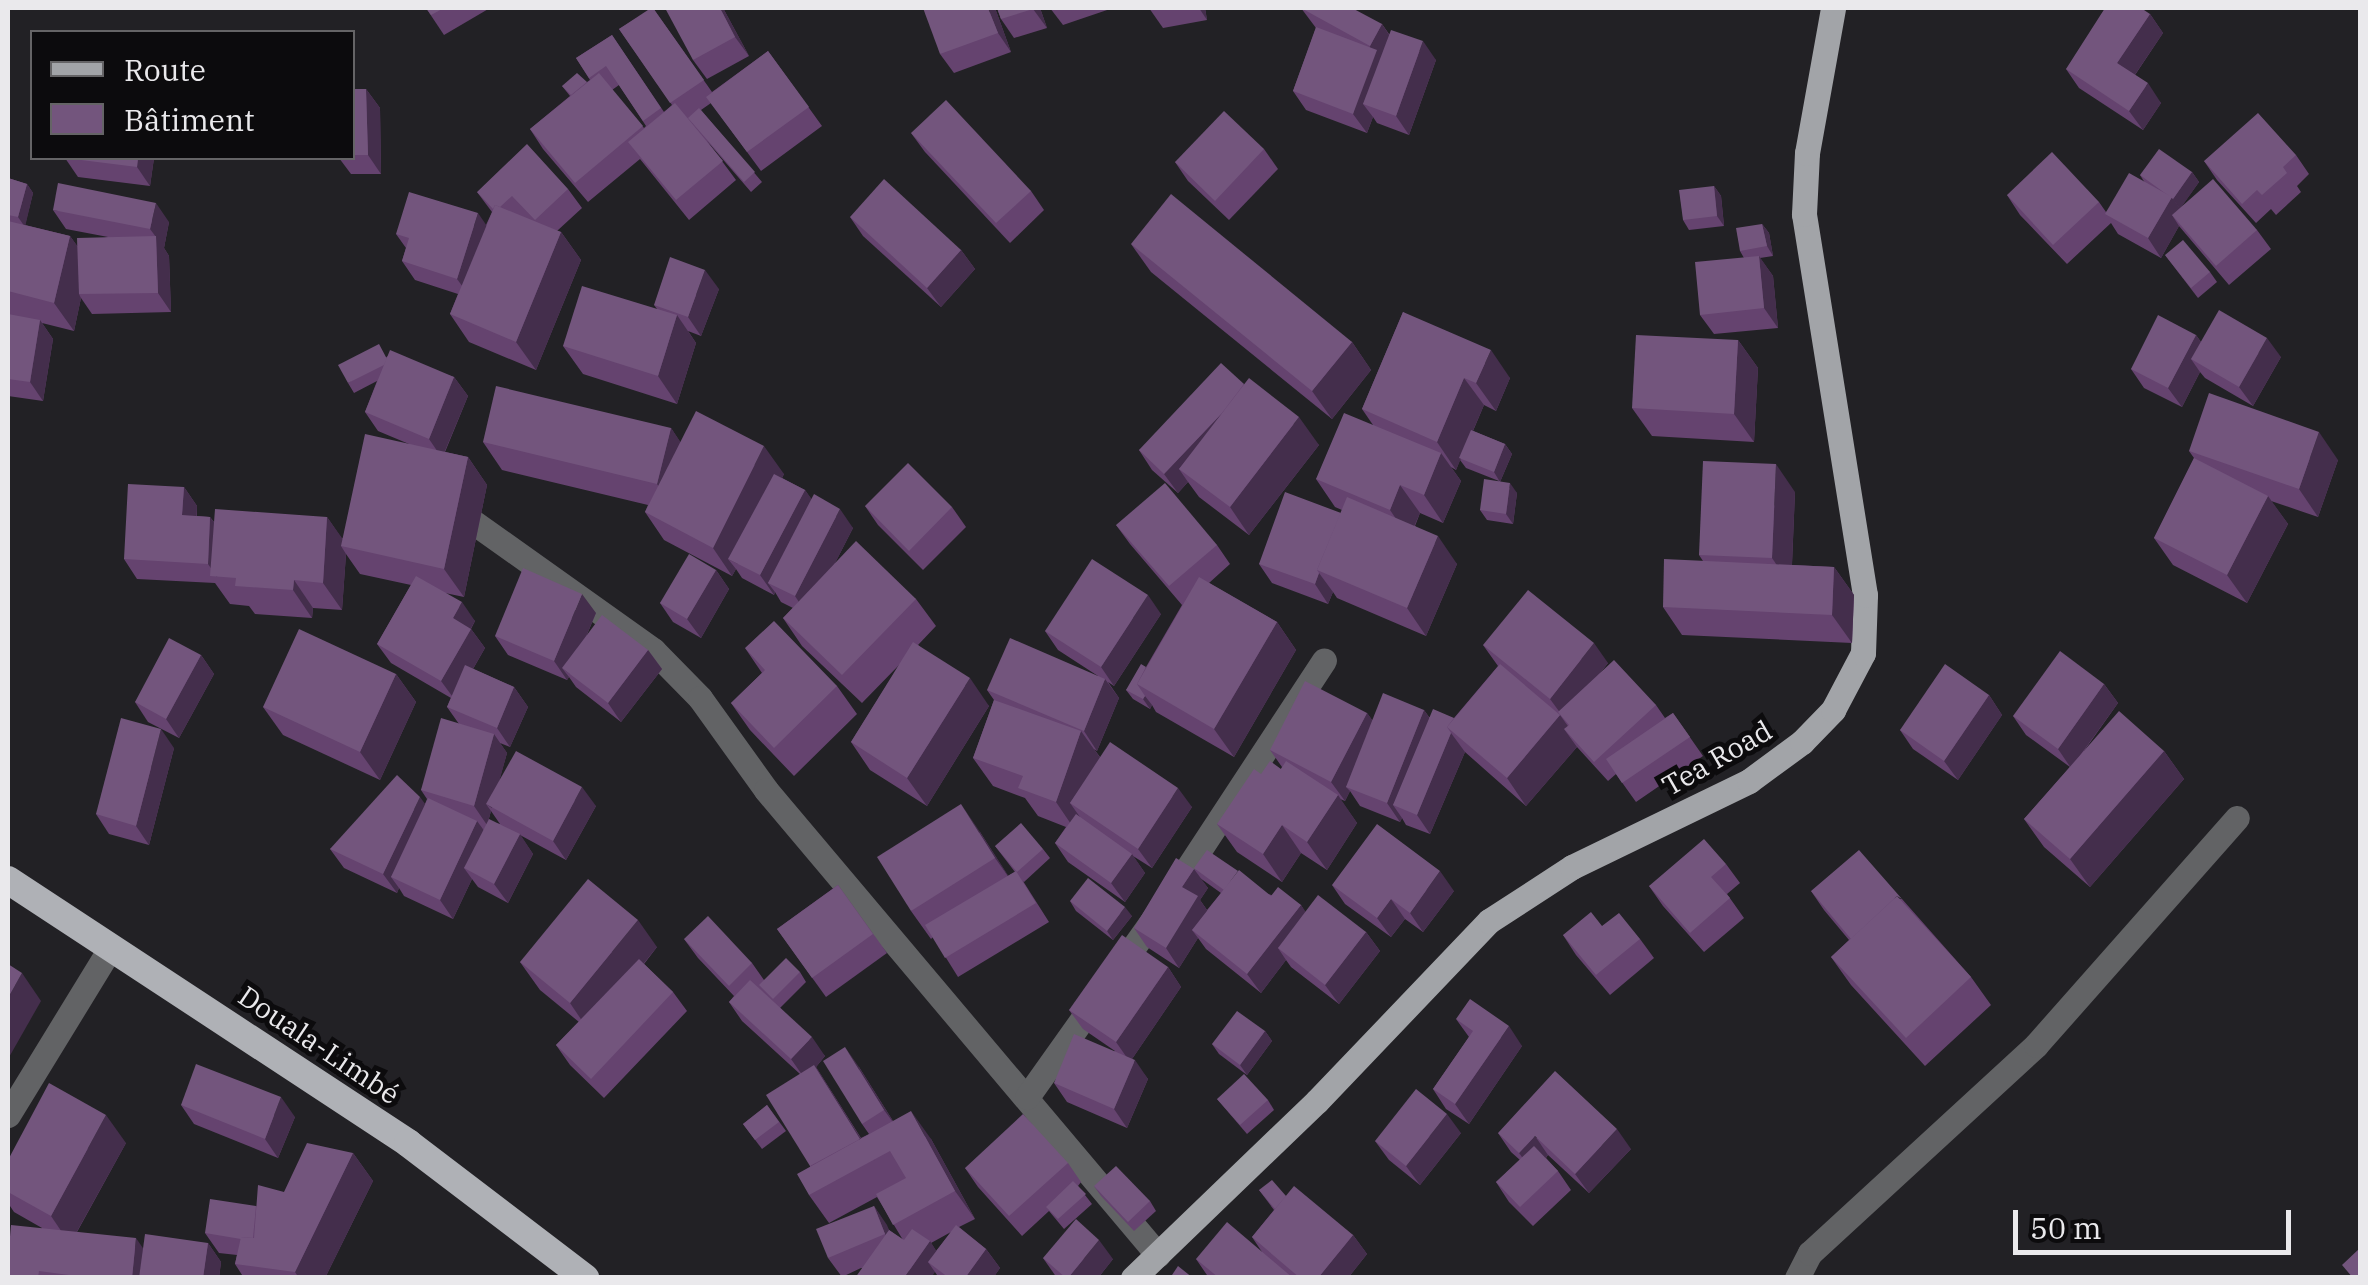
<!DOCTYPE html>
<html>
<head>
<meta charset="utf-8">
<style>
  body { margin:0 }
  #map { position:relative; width:2368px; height:1285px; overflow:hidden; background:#222125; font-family:"IBM Plex Serif",serif }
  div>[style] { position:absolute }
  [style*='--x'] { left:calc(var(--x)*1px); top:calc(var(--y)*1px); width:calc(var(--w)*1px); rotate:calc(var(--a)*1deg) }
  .minor>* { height:25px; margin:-12.5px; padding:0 12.5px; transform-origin:12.5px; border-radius:12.5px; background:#626365 }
  .primary>* { height:25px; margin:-12.5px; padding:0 12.5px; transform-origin:12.5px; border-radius:12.5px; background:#a2a4a8 }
  .trunk>* { height:28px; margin:-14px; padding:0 14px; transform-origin:14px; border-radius:14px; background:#afb1b6 }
  .wall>* { inset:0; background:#65436f }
  .shaded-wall>* { inset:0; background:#442e4c }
  .building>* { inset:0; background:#73557d }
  span { translate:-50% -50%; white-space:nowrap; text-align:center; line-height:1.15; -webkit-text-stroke:10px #0c0b0d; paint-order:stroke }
  .street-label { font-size:28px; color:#eae9ec }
  .frame { position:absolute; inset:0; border:10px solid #eae9ec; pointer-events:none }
  .legend { position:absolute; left:30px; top:30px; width:325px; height:130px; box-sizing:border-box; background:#0c0b0d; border:2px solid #656466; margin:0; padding:12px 18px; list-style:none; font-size:30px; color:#eae9ec }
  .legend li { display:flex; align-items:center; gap:20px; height:50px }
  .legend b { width:50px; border:2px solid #656466 }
  .scale { position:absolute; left:2013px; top:1210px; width:278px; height:45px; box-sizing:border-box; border:5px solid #eae9ec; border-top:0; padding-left:12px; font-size:30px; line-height:35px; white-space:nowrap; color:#eae9ec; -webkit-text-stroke:8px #0c0b0d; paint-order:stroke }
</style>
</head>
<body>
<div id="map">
  <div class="minor">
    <i style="--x:452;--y:507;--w:247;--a:35.4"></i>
    <i style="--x:653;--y:650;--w:67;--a:45.6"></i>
    <i style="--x:700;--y:698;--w:113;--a:54.3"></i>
    <i style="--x:766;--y:790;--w:608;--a:49.87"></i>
    <i style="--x:1027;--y:1097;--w:233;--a:-54.6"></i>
    <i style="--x:1162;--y:907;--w:295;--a:-56.7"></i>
    <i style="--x:8;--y:1115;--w:197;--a:-58.5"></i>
    <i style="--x:1797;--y:1278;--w:28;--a:-63"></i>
    <i style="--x:1810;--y:1253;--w:307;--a:-42.6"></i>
    <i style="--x:2036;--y:1045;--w:303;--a:-48.5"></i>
  </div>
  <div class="primary">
    <i style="--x:1133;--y:1278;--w:255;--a:-43.9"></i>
    <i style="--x:1317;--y:1101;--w:249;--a:-46.3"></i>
    <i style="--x:1489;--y:921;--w:99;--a:-33"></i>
    <i style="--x:1572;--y:867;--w:197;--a:-25.9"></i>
    <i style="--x:1749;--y:781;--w:66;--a:-36.3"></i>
    <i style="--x:1802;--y:742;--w:45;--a:-45.9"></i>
    <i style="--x:1833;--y:710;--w:64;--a:-62.2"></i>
    <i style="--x:1863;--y:653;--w:58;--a:-88"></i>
    <i style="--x:1865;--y:595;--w:386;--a:-99.1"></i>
    <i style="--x:1804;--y:214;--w:61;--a:-87.2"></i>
    <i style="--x:1807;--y:153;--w:147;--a:-79.8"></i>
  </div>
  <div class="trunk">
    <i style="--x:8;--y:880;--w:479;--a:33.3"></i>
    <i style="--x:408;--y:1143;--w:223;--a:37.3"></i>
  </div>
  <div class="wall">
    <i style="clip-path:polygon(426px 8px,490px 8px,444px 35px)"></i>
    <i style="clip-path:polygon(evenodd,653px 8px,712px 92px,768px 51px,822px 126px,761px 171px,711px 103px,701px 110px,762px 182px,751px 192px,707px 141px,736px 180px,689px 220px,640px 159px,588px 202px,543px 149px,530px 129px,570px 96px,562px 86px,587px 82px,590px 80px,576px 58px,612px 35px,664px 112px,672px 105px,619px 29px,653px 8px,619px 85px,646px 126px,644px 128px,612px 90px,619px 85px)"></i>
    <i style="clip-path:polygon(723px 8px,749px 56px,707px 79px,693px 60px)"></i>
    <i style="clip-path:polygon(995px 8px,1011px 52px,954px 73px,940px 54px)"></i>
    <i style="clip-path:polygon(997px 8px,1040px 8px,1047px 28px,1014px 38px,1001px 19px)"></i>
    <i style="clip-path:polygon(1050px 8px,1113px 8px,1063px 25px)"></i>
    <i style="clip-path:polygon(1149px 8px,1205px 8px,1207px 20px,1163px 28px)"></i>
    <i style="clip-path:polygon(1301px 8px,1382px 24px,1389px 34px,1436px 60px,1409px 135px,1377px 123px,1373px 117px,1367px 133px,1306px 110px,1293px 91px,1316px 28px)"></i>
    <i style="clip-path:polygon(2150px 14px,2163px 33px,2135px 75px,2161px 103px,2143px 130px,2079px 88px,2066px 69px)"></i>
    <i style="clip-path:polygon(352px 89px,366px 89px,380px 108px,381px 174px,351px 174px,339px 158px,352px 158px)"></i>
    <i style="clip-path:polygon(911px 133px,1031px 191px,1044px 210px,1010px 243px,925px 152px)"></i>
    <i style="clip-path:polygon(1264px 149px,1278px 169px,1229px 220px,1188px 181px,1175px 162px)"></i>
    <i style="clip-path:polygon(2296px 155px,2309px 174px,2297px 186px,2301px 192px,2276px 215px,2271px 209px,2256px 223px,2217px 180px,2204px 161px)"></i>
    <i style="clip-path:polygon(65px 158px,154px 158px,150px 186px,78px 177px)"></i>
    <i style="clip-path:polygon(2192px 172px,2199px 182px,2181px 207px,2257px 230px,2271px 249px,2229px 285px,2179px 226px,2161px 258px,2118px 234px,2111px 223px,2067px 264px,2020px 215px,2007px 195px,2099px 202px,2106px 212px,2145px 183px,2140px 175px)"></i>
    <i style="clip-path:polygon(8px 178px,27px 184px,33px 193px,25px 225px,70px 236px,77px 246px,108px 237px,66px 229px,53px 210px,169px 222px,164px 248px,169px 256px,171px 312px,92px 314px,81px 298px,74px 331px,42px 323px,53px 339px,43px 401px,8px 396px)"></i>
    <i style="clip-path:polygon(1714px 186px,1721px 196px,1724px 226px,1689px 230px,1683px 220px)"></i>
    <i style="clip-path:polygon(568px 189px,582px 208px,557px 231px,561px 232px,581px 260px,536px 370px,469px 342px,450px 314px,458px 294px,415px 280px,402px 261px,406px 248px,396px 234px,486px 225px,492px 212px,477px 192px)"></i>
    <i style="clip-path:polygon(850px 217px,961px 250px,975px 269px,941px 307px,863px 236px)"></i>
    <i style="clip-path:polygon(1762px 224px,1769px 233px,1773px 256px,1760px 258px,1773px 276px,1778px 328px,1714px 334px,1700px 315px,1744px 258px,1740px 251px)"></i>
    <i style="clip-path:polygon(1131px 244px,1352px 342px,1371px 370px,1332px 419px,1151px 272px)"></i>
    <i style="clip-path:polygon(2165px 255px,2210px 272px,2217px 282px,2198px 298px)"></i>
    <i style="clip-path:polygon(719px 289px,701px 336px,688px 331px,696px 343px,677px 404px,583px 374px,563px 346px,657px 309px,654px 305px)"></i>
    <i style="clip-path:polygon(1403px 312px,1510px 378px,1496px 411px,1484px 405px,1473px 431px,1505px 444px,1512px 454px,1500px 482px,1517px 493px,1513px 524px,1487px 520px,1480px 510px,1499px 481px,1466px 468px,1460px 460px,1456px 470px,1451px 467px,1461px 481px,1443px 523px,1420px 513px,1415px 526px,1457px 564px,1426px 636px,1337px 598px,1333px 592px,1328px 604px,1272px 583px,1259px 564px,1341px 513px,1342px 510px,1335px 507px,1316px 479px,1373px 425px,1362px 409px)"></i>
    <i style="clip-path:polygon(2196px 335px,2201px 342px,2281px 357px,2253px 406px,2205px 378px,2200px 372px,2182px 407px,2144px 388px,2131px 369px)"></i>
    <i style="clip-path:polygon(1738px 340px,1758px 368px,1754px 442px,1652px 436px,1632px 408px)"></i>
    <i style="clip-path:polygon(evenodd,388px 356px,454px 377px,468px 396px,445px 452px,468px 457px,487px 485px,464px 597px,445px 593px,475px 621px,471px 629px,485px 648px,473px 669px,514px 687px,528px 707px,510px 747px,500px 743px,507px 753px,499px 781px,596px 806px,566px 860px,520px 835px,533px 854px,508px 903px,478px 887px,472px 879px,453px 919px,404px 896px,399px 888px,397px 893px,344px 868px,330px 849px,425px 804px,427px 799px,421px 790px,459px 724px,447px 707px,451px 698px,391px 663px,377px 644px,411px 585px,360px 574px,346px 554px,342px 610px,313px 608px,312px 618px,255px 614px,249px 606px,230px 604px,215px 583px,137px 579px,124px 559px,184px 487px,197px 506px,197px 516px,210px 517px,214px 522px,327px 517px,342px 539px,409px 444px,378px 431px,365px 412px,377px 381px,354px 393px,348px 383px,388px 356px,491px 811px,500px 824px,488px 822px,491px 811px)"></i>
    <i style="clip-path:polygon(1244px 384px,1319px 445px,1249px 535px,1199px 497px,1188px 482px,1178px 493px,1152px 470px,1139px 450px)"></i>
    <i style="clip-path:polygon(671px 428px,680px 442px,784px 474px,782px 478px,805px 490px,811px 499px,853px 528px,835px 563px,916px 599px,936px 626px,918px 645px,989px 706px,927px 806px,870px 770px,851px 742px,900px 664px,862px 703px,802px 646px,783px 618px,793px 608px,781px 602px,775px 592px,774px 595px,742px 578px,736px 569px,732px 576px,664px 540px,645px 512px,648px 505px,502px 470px,483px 442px)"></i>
    <i style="clip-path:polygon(2189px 451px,2338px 460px,2318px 517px,2271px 501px,2288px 524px,2247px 603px,2173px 565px,2154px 538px,2194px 458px)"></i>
    <i style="clip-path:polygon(1795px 492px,1792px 565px,1834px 567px,1854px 595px,1852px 643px,1682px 635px,1663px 607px,1703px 561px,1699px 555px)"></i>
    <i style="clip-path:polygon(865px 506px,952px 507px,966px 527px,923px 570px,878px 525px)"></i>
    <i style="clip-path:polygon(1116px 525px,1217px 545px,1230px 564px,1209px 583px,1277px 622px,1296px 650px,1234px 757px,1156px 712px,1152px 705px,1150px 709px,1133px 699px,1126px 690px,1146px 667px,1182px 605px,1130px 544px)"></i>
    <i style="clip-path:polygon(716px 570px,729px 589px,701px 638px,673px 622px,660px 603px)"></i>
    <i style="clip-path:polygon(596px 613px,586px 637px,648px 650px,662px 669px,621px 722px,576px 687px,569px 677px,567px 680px,508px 655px,495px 636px)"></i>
    <i style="clip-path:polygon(1161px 614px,1114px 686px,1108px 682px,1119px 698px,1097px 751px,1094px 749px,1100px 757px,1192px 807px,1152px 868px,1133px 856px,1145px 873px,1125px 902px,1068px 862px,1055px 843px,1066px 827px,1038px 816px,1025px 798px,993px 786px,973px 758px,994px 700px,987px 690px,1098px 676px,1058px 650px,1045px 631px)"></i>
    <i style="clip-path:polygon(1483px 645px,1608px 663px,1597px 677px,1656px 705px,1665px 718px,1673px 713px,1703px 756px,1636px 802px,1616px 774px,1608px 781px,1577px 747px,1526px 806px,1465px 752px,1430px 834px,1406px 825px,1402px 818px,1400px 822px,1360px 806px,1350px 791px,1345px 801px,1340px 799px,1357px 823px,1327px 870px,1301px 853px,1282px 882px,1237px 852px,1217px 824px,1261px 774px,1281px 769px,1282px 767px,1270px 750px,1367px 713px,1372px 720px,1424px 710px,1429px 717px,1454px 718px,1498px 666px)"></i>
    <i style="clip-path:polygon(745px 648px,837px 686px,857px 714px,794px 776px,750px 730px,731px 703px,762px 673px)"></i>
    <i style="clip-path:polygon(201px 655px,214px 674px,179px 738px,148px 722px,135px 702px)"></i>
    <i style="clip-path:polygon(396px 674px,416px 702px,380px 780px,283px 735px,263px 707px)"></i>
    <i style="clip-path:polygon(2104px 684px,2118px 703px,2084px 751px,2164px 751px,2184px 779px,2090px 887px,2044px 847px,2024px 819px,2070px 767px,2026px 735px,2013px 716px)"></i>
    <i style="clip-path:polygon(1989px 695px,2002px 715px,1958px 780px,1913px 749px,1900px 730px)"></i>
    <i style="clip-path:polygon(174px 748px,149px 845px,109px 834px,96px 814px)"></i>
    <i style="clip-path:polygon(980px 832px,1008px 876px,1015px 872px,995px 846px,1043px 849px,1050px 858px,1024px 882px,1023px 881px,1049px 922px,958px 977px,933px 937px,931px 939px,911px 911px)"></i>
    <i style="clip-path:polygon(1726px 864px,1740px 883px,1727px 894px,1744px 918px,1704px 952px,1663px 906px,1649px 886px)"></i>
    <i style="clip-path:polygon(evenodd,1194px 869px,1301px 905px,1305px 912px,1366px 932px,1380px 951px,1339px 1004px,1291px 967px,1286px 960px,1261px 993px,1206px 949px,1198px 938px,1179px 968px,1147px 947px,1134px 928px,1194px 869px,1200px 878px,1221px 893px,1207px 910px,1200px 900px,1208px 888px,1200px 878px)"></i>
    <i style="clip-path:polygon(838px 885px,887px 953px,826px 997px,777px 929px)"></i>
    <i style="clip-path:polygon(1332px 885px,1454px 891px,1423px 932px,1405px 919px,1391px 937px,1345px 904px)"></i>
    <i style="clip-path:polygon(1811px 891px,1902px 899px,1971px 977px,1991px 1005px,1925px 1066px,1851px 985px,1831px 957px,1849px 940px,1824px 910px)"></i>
    <i style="clip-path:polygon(1070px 901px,1132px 916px,1113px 940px,1076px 911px)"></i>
    <i style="clip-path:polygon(1602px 926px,1640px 939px,1654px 958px,1610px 995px,1576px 955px,1563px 935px)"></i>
    <i style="clip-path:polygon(evenodd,684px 939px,752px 963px,764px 980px,800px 972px,806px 982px,780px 1008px,825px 1056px,816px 1067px,861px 1138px,869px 1134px,862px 1124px,859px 1067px,893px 1121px,931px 1139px,975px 1219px,959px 1227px,986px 1249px,1000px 1268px,993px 1278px,939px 1278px,935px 1272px,861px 1268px,842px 1277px,828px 1258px,874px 1206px,889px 1230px,903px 1240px,877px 1197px,829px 1223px,809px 1195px,810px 1166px,800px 1074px,742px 1021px,729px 1002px,734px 996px,698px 958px,684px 939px,951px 1232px,936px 1251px,931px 1243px,951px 1232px)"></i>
    <i style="clip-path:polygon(657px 947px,644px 964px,673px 992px,687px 1011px,604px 1098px,570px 1065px,556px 1045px,579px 1022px,540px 990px,520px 962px)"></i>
    <i style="clip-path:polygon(1168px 967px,1181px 987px,1132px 1059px,1148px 1079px,1127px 1128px,1067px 1102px,1054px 1083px,1115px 1051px,1083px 1029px,1069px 1010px)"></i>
    <i style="clip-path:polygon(1456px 1019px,1522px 1046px,1469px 1124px,1446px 1109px,1433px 1089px,1469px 1037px)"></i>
    <i style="clip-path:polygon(1265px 1031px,1272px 1041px,1247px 1075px,1219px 1054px,1212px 1044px)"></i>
    <i style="clip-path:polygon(1217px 1099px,1268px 1100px,1274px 1110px,1247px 1134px)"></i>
    <i style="clip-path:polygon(181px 1105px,295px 1117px,278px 1158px,194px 1124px)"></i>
    <i style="clip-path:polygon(767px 1105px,786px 1131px,762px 1149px,743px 1124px)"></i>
    <i style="clip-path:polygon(1461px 1133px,1420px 1185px,1389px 1160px,1375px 1141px)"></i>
    <i style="clip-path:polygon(1498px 1133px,1631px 1149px,1589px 1193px,1548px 1155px,1546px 1158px,1558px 1171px,1571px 1190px,1533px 1226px,1509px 1202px,1496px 1182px,1520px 1160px,1511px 1152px)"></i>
    <i style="clip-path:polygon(126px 1143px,77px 1232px,143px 1249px,208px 1243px,221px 1262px,219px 1278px,8px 1278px,42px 1228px,14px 1212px,8px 1203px,8px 1160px)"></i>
    <i style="clip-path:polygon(353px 1153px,373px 1181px,325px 1278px,244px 1278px,235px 1264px,237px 1255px,219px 1253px,205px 1233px,284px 1192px)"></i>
    <i style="clip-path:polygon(1068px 1163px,1081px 1182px,1078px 1186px,1092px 1204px,1064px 1229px,1049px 1211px,1022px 1236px,978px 1187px,965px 1168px)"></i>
    <i style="clip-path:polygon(1094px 1186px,1150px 1201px,1156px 1211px,1134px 1231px,1101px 1196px)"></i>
    <i style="clip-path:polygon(1259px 1190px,1286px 1196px,1353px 1235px,1367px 1254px,1348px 1278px,1209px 1278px,1196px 1259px,1262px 1252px,1252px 1237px,1274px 1210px)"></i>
    <i style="clip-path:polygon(1043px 1258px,1113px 1259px,1098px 1278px,1057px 1278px)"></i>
  </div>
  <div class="shaded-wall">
    <i style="clip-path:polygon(720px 8px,723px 8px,749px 56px,735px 37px)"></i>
    <i style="clip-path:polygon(988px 8px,995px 8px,1011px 52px,998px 33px)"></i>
    <i style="clip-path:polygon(1033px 8px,1040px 8px,1047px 28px,1033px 9px)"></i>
    <i style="clip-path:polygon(1199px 8px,1205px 8px,1207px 20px)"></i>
    <i style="clip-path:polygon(2150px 14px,2163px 33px,2130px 82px,2117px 63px)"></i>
    <i style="clip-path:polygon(1382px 24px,1395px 44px,1363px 104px,1373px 117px,1367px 133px,1353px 114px,1370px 46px)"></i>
    <i style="clip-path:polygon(1423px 41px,1436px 60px,1409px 135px,1396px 116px)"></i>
    <i style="clip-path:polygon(2148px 83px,2161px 103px,2143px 130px,2129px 111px)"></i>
    <i style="clip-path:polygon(366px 89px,380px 108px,381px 174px,368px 155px)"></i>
    <i style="clip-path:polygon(138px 158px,154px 158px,150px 186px,137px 167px)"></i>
    <i style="clip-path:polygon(2192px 172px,2199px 182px,2180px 209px,2173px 199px)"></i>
    <i style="clip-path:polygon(27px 184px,33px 193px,25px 227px,18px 217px)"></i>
    <i style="clip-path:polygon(1714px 186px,1721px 196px,1724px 226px,1717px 216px)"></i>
    <i style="clip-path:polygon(2172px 197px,2185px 216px,2172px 215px,2179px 226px,2161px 258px,2148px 238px)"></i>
    <i style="clip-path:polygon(156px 203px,169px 222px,164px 248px,169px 256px,171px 312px,158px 293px,156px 237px,150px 229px)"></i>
    <i style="clip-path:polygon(478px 213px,491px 232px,471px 298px,457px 279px)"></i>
    <i style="clip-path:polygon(1762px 224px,1769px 233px,1773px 256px,1767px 246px)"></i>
    <i style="clip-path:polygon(561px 232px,581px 260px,536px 370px,516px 342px)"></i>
    <i style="clip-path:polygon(70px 236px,90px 263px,79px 294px,81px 298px,74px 331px,54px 303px)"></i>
    <i style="clip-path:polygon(961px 250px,975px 269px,941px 307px,927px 288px)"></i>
    <i style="clip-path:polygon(1759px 256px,1773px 276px,1778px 328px,1764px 308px)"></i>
    <i style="clip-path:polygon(705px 270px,719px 289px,701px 336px,688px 317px)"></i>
    <i style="clip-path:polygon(677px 315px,696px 343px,677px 404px,658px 376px)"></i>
    <i style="clip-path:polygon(40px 320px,53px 339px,43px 401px,30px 382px)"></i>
    <i style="clip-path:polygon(2196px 335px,2209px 354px,2191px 359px,2200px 372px,2182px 407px,2168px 388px)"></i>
    <i style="clip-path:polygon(2267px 338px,2281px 357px,2253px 406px,2239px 387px)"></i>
    <i style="clip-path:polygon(1738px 340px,1758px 368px,1754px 442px,1734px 414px)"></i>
    <i style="clip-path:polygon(1352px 342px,1371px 370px,1332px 419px,1312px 391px)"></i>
    <i style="clip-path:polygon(1491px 350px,1510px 378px,1496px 411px,1476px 383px)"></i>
    <i style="clip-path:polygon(454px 377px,468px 396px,442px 458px,429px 439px)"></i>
    <i style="clip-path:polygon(1464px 378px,1484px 405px,1456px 470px,1437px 442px)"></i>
    <i style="clip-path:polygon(1247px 387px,1179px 469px,1188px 482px,1178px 493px,1164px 474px)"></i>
    <i style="clip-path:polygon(1299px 417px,1319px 445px,1249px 535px,1230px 507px)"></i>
    <i style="clip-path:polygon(671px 428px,690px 456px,677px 512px,657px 484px)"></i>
    <i style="clip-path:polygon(2319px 432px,2338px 460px,2318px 517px,2299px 489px)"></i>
    <i style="clip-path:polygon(1505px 444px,1512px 454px,1500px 482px,1494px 472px)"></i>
    <i style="clip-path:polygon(764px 446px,784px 474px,738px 564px,728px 559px,736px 569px,732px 576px,713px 548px)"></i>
    <i style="clip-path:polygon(1441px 453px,1461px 481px,1443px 523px,1424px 495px)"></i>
    <i style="clip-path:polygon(468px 457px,487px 485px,464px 597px,444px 569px)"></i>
    <i style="clip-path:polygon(1776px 464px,1795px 492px,1791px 586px,1772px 558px)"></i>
    <i style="clip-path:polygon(1510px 483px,1517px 493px,1513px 524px,1506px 514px)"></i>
    <i style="clip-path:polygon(1400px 485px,1420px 513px,1409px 538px,1390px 510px)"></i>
    <i style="clip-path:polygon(184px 487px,197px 506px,196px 534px,182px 515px)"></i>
    <i style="clip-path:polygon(805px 490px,819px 509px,768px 583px,775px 592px,774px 595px,760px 575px)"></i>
    <i style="clip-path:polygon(2268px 496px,2288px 524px,2247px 603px,2227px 575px)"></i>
    <i style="clip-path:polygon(840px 509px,853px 528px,808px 616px,795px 596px)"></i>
    <i style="clip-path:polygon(210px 517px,224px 536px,217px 577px,208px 564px)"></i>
    <i style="clip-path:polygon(327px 517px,347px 545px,341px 546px,346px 554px,342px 610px,323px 583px)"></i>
    <i style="clip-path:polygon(1438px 536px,1457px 564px,1426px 636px,1407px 608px)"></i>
    <i style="clip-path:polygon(1834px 567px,1854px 595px,1852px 643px,1832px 615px)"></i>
    <i style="clip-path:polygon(716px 570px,729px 589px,701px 638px,687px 619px)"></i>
    <i style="clip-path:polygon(1319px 573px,1333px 592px,1328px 604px,1315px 584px)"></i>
    <i style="clip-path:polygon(294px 580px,313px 608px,312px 618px,293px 590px)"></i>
    <i style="clip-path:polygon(582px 594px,596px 613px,570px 674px,562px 668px,569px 677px,567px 680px,554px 661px)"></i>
    <i style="clip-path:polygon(1148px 595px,1161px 614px,1114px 686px,1101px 667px)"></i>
    <i style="clip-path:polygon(462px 602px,475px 621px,466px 637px,453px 618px)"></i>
    <i style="clip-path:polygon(1277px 622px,1296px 650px,1234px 757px,1214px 729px)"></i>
    <i style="clip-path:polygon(471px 629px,485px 648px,455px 700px,441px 681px)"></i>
    <i style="clip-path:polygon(1594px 643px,1608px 663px,1564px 718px,1550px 699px)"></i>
    <i style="clip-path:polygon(648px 650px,662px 669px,621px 722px,608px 703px)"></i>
    <i style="clip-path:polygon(201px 655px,214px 674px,179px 738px,166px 719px)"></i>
    <i style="clip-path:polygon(396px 674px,416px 702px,380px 780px,360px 752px)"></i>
    <i style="clip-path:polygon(970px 678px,989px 706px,927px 806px,907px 778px)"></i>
    <i style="clip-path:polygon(1105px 679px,1119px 698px,1097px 751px,1084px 731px)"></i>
    <i style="clip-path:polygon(2104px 684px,2118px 703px,2071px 768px,2058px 749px)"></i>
    <i style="clip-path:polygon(514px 687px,528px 707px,510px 747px,497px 728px)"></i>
    <i style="clip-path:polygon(1989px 695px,2002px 715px,1958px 780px,1944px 761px)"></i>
    <i style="clip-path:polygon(1145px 696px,1152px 705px,1150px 709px,1143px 699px)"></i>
    <i style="clip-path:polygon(1424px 710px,1437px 729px,1393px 805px,1402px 818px,1400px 822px,1387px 803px)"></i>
    <i style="clip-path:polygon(1367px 713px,1381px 732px,1346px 787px,1350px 791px,1345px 801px,1331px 782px)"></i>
    <i style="clip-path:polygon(1560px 715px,1580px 743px,1564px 729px,1577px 747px,1526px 806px,1507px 778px)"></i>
    <i style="clip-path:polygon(161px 729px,174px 748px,149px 845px,136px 826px)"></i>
    <i style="clip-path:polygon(1081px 731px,1101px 759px,1070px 803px,1080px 817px,1075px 830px,1056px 802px)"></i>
    <i style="clip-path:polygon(1451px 733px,1465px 752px,1430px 834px,1417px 815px)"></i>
    <i style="clip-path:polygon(494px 734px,507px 753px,492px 808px,486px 804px,491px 811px,487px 825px,474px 806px)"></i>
    <i style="clip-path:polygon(2164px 751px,2184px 779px,2090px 887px,2070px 859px)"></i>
    <i style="clip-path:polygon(582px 787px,596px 806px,566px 860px,553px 841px)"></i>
    <i style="clip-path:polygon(1178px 788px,1192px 807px,1152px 868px,1138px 849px)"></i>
    <i style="clip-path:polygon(1338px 795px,1357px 823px,1327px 870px,1307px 842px)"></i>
    <i style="clip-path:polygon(420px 797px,434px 816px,391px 877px,399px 888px,397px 893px,383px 874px)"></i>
    <i style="clip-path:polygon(961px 804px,980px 832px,1015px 886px,995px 858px)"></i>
    <i style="clip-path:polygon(477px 821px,491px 840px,464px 868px,472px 879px,453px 919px,440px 900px)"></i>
    <i style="clip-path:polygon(1282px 825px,1301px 853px,1282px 882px,1263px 854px)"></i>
    <i style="clip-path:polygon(520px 834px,533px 854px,508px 903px,494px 884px)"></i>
    <i style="clip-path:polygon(1132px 854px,1145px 873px,1125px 902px,1111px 883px)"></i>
    <i style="clip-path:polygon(1194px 869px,1208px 888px,1200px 900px,1211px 916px,1192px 930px,1198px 938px,1179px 968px,1166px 948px,1182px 887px)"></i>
    <i style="clip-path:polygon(1440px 871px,1454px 891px,1423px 932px,1410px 913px)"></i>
    <i style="clip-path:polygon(1391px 899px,1405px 919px,1391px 937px,1377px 918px)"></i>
    <i style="clip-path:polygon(1301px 905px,1314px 924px,1278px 948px,1286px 960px,1261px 993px,1247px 974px)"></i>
    <i style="clip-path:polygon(1125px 907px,1132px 916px,1113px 940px,1107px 931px)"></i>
    <i style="clip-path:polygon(638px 920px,657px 947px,589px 1031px,570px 1003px)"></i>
    <i style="clip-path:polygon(1366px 932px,1380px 951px,1339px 1004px,1325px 985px)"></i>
    <i style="clip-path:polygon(1168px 967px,1181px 987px,1130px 1062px,1116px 1042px)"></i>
    <i style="clip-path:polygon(22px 973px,41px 1001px,8px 1059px,8px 998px)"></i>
    <i style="clip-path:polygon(1509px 1026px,1522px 1046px,1469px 1124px,1455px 1104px)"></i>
    <i style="clip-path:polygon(1265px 1031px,1272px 1041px,1247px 1075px,1240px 1065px)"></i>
    <i style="clip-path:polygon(812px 1037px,825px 1056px,816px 1067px,875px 1161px,861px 1142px,805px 1079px,791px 1059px)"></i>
    <i style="clip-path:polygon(845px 1047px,859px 1067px,898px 1129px,884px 1110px)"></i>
    <i style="clip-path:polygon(1135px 1060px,1148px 1079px,1127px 1128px,1114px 1109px)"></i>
    <i style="clip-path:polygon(281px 1097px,295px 1117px,278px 1158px,265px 1139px)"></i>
    <i style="clip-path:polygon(911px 1111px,931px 1139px,975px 1219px,955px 1191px)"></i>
    <i style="clip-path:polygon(1447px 1114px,1461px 1133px,1420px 1185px,1406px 1166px)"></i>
    <i style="clip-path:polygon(106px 1115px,126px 1143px,70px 1244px,51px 1216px)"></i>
    <i style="clip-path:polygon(1617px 1129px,1631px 1149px,1589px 1193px,1575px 1174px)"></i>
    <i style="clip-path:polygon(1535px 1136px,1548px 1155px,1533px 1172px,1519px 1153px)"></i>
    <i style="clip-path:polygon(353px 1153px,373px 1181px,325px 1278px,299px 1278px,295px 1272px)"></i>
    <i style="clip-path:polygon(874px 1206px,887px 1225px,898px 1253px,885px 1234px)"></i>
    <i style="clip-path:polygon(1353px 1235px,1367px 1254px,1348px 1278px,1318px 1278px)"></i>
    <i style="clip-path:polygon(136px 1238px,149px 1257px,147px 1278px,132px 1278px)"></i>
    <i style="clip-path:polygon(1099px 1240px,1113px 1259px,1098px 1278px,1068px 1278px)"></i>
    <i style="clip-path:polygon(930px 1241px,943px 1261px,928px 1262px,935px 1272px,931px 1278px,904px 1278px)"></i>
    <i style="clip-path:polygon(208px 1243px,221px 1262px,219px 1278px,203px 1278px)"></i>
    <i style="clip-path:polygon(986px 1249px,1000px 1268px,993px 1278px,965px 1278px)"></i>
  </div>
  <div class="building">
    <i style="clip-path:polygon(426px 8px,444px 8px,431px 15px)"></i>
    <i style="clip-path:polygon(651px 8px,653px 8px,704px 80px,670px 103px,619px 29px)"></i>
    <i style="clip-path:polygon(665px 8px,720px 8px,735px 37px,693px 60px)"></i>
    <i style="clip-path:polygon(923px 8px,988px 8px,998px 33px,940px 54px)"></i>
    <i style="clip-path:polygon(997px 8px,1033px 8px,1033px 9px,1001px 19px)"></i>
    <i style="clip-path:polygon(1301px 8px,1352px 8px,1382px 24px,1370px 46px)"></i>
    <i style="clip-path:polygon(2105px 8px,2141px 8px,2150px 14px,2117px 63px,2148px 83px,2129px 111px,2066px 69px)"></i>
    <i style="clip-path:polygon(1316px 27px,1377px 50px,1353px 114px,1293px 91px)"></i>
    <i style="clip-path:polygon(1391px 30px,1423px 41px,1396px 116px,1363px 104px)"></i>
    <i style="clip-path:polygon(612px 35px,661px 108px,643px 121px,606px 66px,589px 78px,576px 58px)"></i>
    <i style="clip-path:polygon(768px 51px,809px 107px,747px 152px,706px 97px)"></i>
    <i style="clip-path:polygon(577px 73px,587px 82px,571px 95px,562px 86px)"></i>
    <i style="clip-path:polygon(599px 73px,643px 126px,575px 183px,530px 129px)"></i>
    <i style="clip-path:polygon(352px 89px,366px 89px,368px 155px,352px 155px)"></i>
    <i style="clip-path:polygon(946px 100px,1031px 191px,996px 223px,911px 133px)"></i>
    <i style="clip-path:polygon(675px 103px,723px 161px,676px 200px,628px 142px)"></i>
    <i style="clip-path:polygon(699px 108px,755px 172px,744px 182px,688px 118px)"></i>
    <i style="clip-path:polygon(1224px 111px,1264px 149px,1215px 201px,1175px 162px)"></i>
    <i style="clip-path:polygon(2258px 113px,2296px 155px,2283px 167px,2287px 173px,2262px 195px,2257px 190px,2242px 204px,2204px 161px)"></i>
    <i style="clip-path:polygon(527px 144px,568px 189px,535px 220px,512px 196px,500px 207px,495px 205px,493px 209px,477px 192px)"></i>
    <i style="clip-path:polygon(2159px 149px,2192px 172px,2173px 199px,2140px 175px)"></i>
    <i style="clip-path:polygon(2052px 152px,2099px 202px,2053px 245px,2007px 195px)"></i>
    <i style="clip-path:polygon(65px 158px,138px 158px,137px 167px)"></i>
    <i style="clip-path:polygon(2129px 173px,2172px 197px,2148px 238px,2105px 214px)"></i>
    <i style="clip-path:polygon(8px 178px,27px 184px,18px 217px,8px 215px)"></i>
    <i style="clip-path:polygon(884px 179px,961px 250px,927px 288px,850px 217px)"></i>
    <i style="clip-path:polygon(2213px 179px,2257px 230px,2216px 266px,2172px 215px)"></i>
    <i style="clip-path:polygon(58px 183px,156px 203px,150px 229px,53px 210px)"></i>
    <i style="clip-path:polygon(1714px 186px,1717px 216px,1683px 220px,1679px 190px)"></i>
    <i style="clip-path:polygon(409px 192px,478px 213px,457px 279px,402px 261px,409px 238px,396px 234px)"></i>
    <i style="clip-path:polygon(1171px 194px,1352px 342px,1312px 391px,1131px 244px)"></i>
    <i style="clip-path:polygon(495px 205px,561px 232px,516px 342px,450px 314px)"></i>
    <i style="clip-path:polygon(8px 221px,70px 236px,54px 303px,8px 291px)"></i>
    <i style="clip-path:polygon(1762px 224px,1767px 246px,1740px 251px,1736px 228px)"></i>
    <i style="clip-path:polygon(156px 236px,158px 293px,79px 294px,77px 238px)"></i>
    <i style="clip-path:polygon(2183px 240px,2210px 272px,2191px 288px,2165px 255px)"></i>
    <i style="clip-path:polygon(1759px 256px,1764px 308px,1700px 315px,1695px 262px)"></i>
    <i style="clip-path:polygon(670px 257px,705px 270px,688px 317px,654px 305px)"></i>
    <i style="clip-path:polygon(582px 286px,677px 315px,658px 376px,563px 346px)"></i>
    <i style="clip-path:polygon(2219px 310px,2267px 338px,2239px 387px,2191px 359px)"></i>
    <i style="clip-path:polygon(1403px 312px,1491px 350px,1476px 383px,1464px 378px,1437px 442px,1362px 409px)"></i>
    <i style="clip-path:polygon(8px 314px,40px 320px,30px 382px,8px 379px)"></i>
    <i style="clip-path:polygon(2158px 315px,2196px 335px,2168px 388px,2131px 369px)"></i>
    <i style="clip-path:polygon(1636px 335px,1738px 340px,1734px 414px,1632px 408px)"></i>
    <i style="clip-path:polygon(379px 344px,387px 359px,384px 365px,348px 383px,338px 365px)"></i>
    <i style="clip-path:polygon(390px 350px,454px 377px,429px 439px,365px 412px)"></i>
    <i style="clip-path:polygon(1221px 363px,1244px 384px,1222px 413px,1164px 474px,1139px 450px)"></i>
    <i style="clip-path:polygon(1249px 378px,1299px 417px,1230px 507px,1179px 469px)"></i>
    <i style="clip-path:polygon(496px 386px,671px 428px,657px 484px,483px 442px)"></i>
    <i style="clip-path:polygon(2209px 393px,2319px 432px,2299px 489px,2189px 451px)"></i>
    <i style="clip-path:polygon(696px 411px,764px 446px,713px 548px,645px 512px)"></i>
    <i style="clip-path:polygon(1344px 413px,1441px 453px,1424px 495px,1400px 485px,1390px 510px,1316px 479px)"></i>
    <i style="clip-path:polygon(1471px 430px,1505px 444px,1494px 472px,1459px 458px)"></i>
    <i style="clip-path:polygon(365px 434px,468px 457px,444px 569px,341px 546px)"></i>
    <i style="clip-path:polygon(2194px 458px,2268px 496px,2227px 575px,2154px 538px)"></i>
    <i style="clip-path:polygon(1703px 461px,1776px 464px,1772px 558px,1699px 555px)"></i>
    <i style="clip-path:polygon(908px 463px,952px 507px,909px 551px,865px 506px)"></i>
    <i style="clip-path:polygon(774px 474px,805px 490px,760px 575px,728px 559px)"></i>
    <i style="clip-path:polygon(1484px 479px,1510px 483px,1506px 514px,1480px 510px)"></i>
    <i style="clip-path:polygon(1165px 483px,1217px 545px,1169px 586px,1116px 525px)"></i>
    <i style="clip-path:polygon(128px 484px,184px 487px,182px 515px,210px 517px,208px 564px,124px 559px)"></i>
    <i style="clip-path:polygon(1285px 492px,1341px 513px,1317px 570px,1319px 573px,1315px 584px,1259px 564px)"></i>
    <i style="clip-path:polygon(814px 494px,840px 509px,795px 596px,768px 583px)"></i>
    <i style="clip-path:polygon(1347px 497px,1438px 536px,1407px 608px,1317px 570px)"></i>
    <i style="clip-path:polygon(215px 509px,327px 517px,323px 583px,294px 580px,293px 590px,235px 586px,236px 578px,210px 576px)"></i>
    <i style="clip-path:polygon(856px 541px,916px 599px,842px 675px,783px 618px)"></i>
    <i style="clip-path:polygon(689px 554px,716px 570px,687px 619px,660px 603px)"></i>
    <i style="clip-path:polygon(1092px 559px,1148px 595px,1101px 667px,1045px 631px)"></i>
    <i style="clip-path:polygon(1664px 559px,1834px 567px,1832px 615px,1663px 607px)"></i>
    <i style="clip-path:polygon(523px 568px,582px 594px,554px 661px,495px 636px)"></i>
    <i style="clip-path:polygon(416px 576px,462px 602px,453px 618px,471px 629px,441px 681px,377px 644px)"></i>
    <i style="clip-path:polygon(1199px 577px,1277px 622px,1214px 729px,1137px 684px)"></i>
    <i style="clip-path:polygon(1528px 590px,1594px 643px,1550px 699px,1483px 645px)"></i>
    <i style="clip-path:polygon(602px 615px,648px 650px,608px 703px,562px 668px)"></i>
    <i style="clip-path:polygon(774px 621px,837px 686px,774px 748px,731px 703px,765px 670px,745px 648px)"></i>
    <i style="clip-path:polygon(299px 629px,396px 674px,360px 752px,263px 707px)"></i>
    <i style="clip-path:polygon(169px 638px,201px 655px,166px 719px,135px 702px)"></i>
    <i style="clip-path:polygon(1010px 638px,1105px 679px,1084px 731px,987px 690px)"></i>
    <i style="clip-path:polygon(913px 642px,970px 678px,907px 778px,851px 742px)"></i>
    <i style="clip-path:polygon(2060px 651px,2104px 684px,2058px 749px,2013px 716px)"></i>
    <i style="clip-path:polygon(1614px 660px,1656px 705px,1594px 762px,1564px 729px,1569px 725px,1558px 712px)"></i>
    <i style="clip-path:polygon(1141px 664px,1146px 667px,1137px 684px,1145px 696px,1143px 699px,1126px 690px)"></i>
    <i style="clip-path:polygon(1500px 664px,1560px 715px,1507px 778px,1447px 727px)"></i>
    <i style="clip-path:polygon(1945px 664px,1989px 695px,1944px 761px,1900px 730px)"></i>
    <i style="clip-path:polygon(465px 665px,514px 687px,497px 728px,447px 707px)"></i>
    <i style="clip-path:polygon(1305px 681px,1367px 713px,1331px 782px,1270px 750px)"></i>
    <i style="clip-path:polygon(1383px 693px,1424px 710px,1387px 803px,1346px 787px)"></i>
    <i style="clip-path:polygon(994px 700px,1081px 731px,1056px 802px,1018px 788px,1023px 776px,973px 758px)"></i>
    <i style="clip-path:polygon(1433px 709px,1454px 718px,1447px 727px,1451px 733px,1417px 815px,1393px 805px)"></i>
    <i style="clip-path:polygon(2119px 711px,2164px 751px,2070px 859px,2024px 819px)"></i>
    <i style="clip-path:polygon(1673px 713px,1690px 737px,1622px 783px,1606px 759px)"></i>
    <i style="clip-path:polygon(121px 718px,161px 729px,136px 826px,96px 814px)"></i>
    <i style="clip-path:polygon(441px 718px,494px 734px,474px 806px,421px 790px)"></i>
    <i style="clip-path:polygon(1110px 742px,1178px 788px,1138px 849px,1070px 803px)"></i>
    <i style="clip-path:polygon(516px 751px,582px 787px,553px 841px,486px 804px)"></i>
    <i style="clip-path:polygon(1270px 761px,1281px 769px,1286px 761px,1338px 795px,1307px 842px,1282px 825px,1263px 854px,1217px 824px,1254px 769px,1261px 774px)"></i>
    <i style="clip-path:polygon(397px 775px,420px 797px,383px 874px,330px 849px)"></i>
    <i style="clip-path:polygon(428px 798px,477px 821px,440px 900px,391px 877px)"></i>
    <i style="clip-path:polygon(961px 804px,995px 858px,911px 911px,877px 857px)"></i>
    <i style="clip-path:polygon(1076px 814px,1132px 854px,1111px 883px,1055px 843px)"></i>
    <i style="clip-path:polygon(489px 819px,520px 834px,494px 884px,464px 868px)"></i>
    <i style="clip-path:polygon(1021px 823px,1043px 849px,1017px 872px,995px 846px)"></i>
    <i style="clip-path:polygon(1377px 824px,1440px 871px,1410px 913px,1391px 899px,1377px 918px,1332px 885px)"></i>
    <i style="clip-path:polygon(1704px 839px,1726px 864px,1711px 877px,1730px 898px,1690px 933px,1649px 886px)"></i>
    <i style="clip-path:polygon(1207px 850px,1238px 871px,1224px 890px,1194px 868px)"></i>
    <i style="clip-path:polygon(1859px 850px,1902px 899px,1897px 896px,1851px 939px,1811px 891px)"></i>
    <i style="clip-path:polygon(1176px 858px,1194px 869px,1182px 887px,1198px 896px,1166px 948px,1134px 928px)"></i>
    <i style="clip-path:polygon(1239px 870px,1271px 896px,1278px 887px,1301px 905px,1247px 974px,1192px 930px)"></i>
    <i style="clip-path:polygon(1016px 871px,1036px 903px,945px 958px,925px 925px)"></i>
    <i style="clip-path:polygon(1088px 878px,1125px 907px,1107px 931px,1070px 901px)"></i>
    <i style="clip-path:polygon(588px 879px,638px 920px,570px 1003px,520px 962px)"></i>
    <i style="clip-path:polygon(838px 885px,873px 934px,812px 978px,777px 929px)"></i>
    <i style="clip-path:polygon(1318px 895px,1366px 932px,1325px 985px,1278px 948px)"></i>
    <i style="clip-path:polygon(1897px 896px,1971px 977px,1906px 1038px,1831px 957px)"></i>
    <i style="clip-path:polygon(1591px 912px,1602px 926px,1619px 913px,1640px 939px,1596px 975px,1563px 935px)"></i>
    <i style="clip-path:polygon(708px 916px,752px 963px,729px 986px,684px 939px)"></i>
    <i style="clip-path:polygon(1122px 935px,1168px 967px,1116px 1042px,1069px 1010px)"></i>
    <i style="clip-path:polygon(786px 958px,800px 972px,773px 999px,759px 985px)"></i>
    <i style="clip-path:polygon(639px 959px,673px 992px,591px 1079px,556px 1045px)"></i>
    <i style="clip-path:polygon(8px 964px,22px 973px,8px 998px)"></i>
    <i style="clip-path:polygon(750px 980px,812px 1037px,791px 1059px,729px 1002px)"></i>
    <i style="clip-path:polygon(1470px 999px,1509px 1026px,1455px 1104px,1433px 1089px,1473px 1031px,1456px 1019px)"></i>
    <i style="clip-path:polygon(1237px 1011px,1265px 1031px,1240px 1065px,1212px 1044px)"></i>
    <i style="clip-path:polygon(1074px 1034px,1135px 1060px,1114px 1109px,1054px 1083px)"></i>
    <i style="clip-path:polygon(845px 1047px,884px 1110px,862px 1124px,823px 1061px)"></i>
    <i style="clip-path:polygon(196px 1064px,281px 1097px,265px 1139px,181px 1105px)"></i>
    <i style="clip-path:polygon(814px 1065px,860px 1139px,810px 1166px,766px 1095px)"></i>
    <i style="clip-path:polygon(1555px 1071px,1617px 1129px,1575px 1174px,1535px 1136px,1519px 1153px,1498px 1133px)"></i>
    <i style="clip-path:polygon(1244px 1074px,1268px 1100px,1240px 1125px,1217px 1099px)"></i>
    <i style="clip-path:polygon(49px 1083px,106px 1115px,51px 1216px,8px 1192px,8px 1160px)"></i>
    <i style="clip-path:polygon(1416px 1089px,1447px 1114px,1406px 1166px,1375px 1141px)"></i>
    <i style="clip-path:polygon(767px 1105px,779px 1122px,755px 1140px,743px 1124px)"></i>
    <i style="clip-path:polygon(911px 1111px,955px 1191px,893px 1225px,876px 1194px,906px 1178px,890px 1151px,809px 1195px,797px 1174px)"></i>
    <i style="clip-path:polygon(1023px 1114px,1068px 1163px,1009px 1216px,965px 1168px)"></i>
    <i style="clip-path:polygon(307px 1143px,353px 1153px,295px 1272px,235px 1264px,241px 1237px,254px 1238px,258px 1185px,284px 1192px)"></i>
    <i style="clip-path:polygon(1534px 1146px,1558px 1171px,1520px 1207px,1496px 1182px)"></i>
    <i style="clip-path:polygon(1116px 1166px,1150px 1201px,1128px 1222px,1094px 1186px)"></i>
    <i style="clip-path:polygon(1272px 1180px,1286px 1196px,1275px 1209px,1259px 1190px)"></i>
    <i style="clip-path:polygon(1073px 1181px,1086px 1194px,1058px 1219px,1046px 1207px)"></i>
    <i style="clip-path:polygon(1294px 1186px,1353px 1235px,1318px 1278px,1300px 1278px,1252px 1237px)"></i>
    <i style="clip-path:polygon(210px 1199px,256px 1206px,253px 1238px,241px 1237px,241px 1239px,205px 1233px)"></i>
    <i style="clip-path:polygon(874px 1206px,885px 1234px,828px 1258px,816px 1229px)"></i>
    <i style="clip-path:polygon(1076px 1219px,1099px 1240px,1068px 1278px,1066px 1278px,1043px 1258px)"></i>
    <i style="clip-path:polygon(1227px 1222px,1293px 1278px,1219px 1278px,1196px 1259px)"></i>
    <i style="clip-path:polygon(11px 1225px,136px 1238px,132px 1278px,91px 1278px,39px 1271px,38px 1278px,8px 1278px,8px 1260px)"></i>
    <i style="clip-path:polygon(956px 1225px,986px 1249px,965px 1278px,949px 1278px,928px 1262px)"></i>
    <i style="clip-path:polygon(912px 1229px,930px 1241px,904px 1278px,855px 1278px,889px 1230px,904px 1240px)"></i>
    <i style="clip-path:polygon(145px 1234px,208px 1243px,203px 1278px,139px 1278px)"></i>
    <i style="clip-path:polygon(2360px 1248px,2360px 1278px,2353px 1278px,2342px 1265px)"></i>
    <i style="clip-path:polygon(1178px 1266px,1193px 1278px,1170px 1278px)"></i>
  </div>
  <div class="street-label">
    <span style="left:1717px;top:758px;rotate:-30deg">Tea Road</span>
    <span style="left:319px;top:1045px;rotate:34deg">Douala-Limbé</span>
  </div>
  <div class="frame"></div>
  <ul class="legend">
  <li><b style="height:12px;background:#a2a4a8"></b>Route</li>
  <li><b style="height:28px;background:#73557d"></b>Bâtiment</li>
  </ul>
  <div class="scale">50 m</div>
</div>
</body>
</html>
